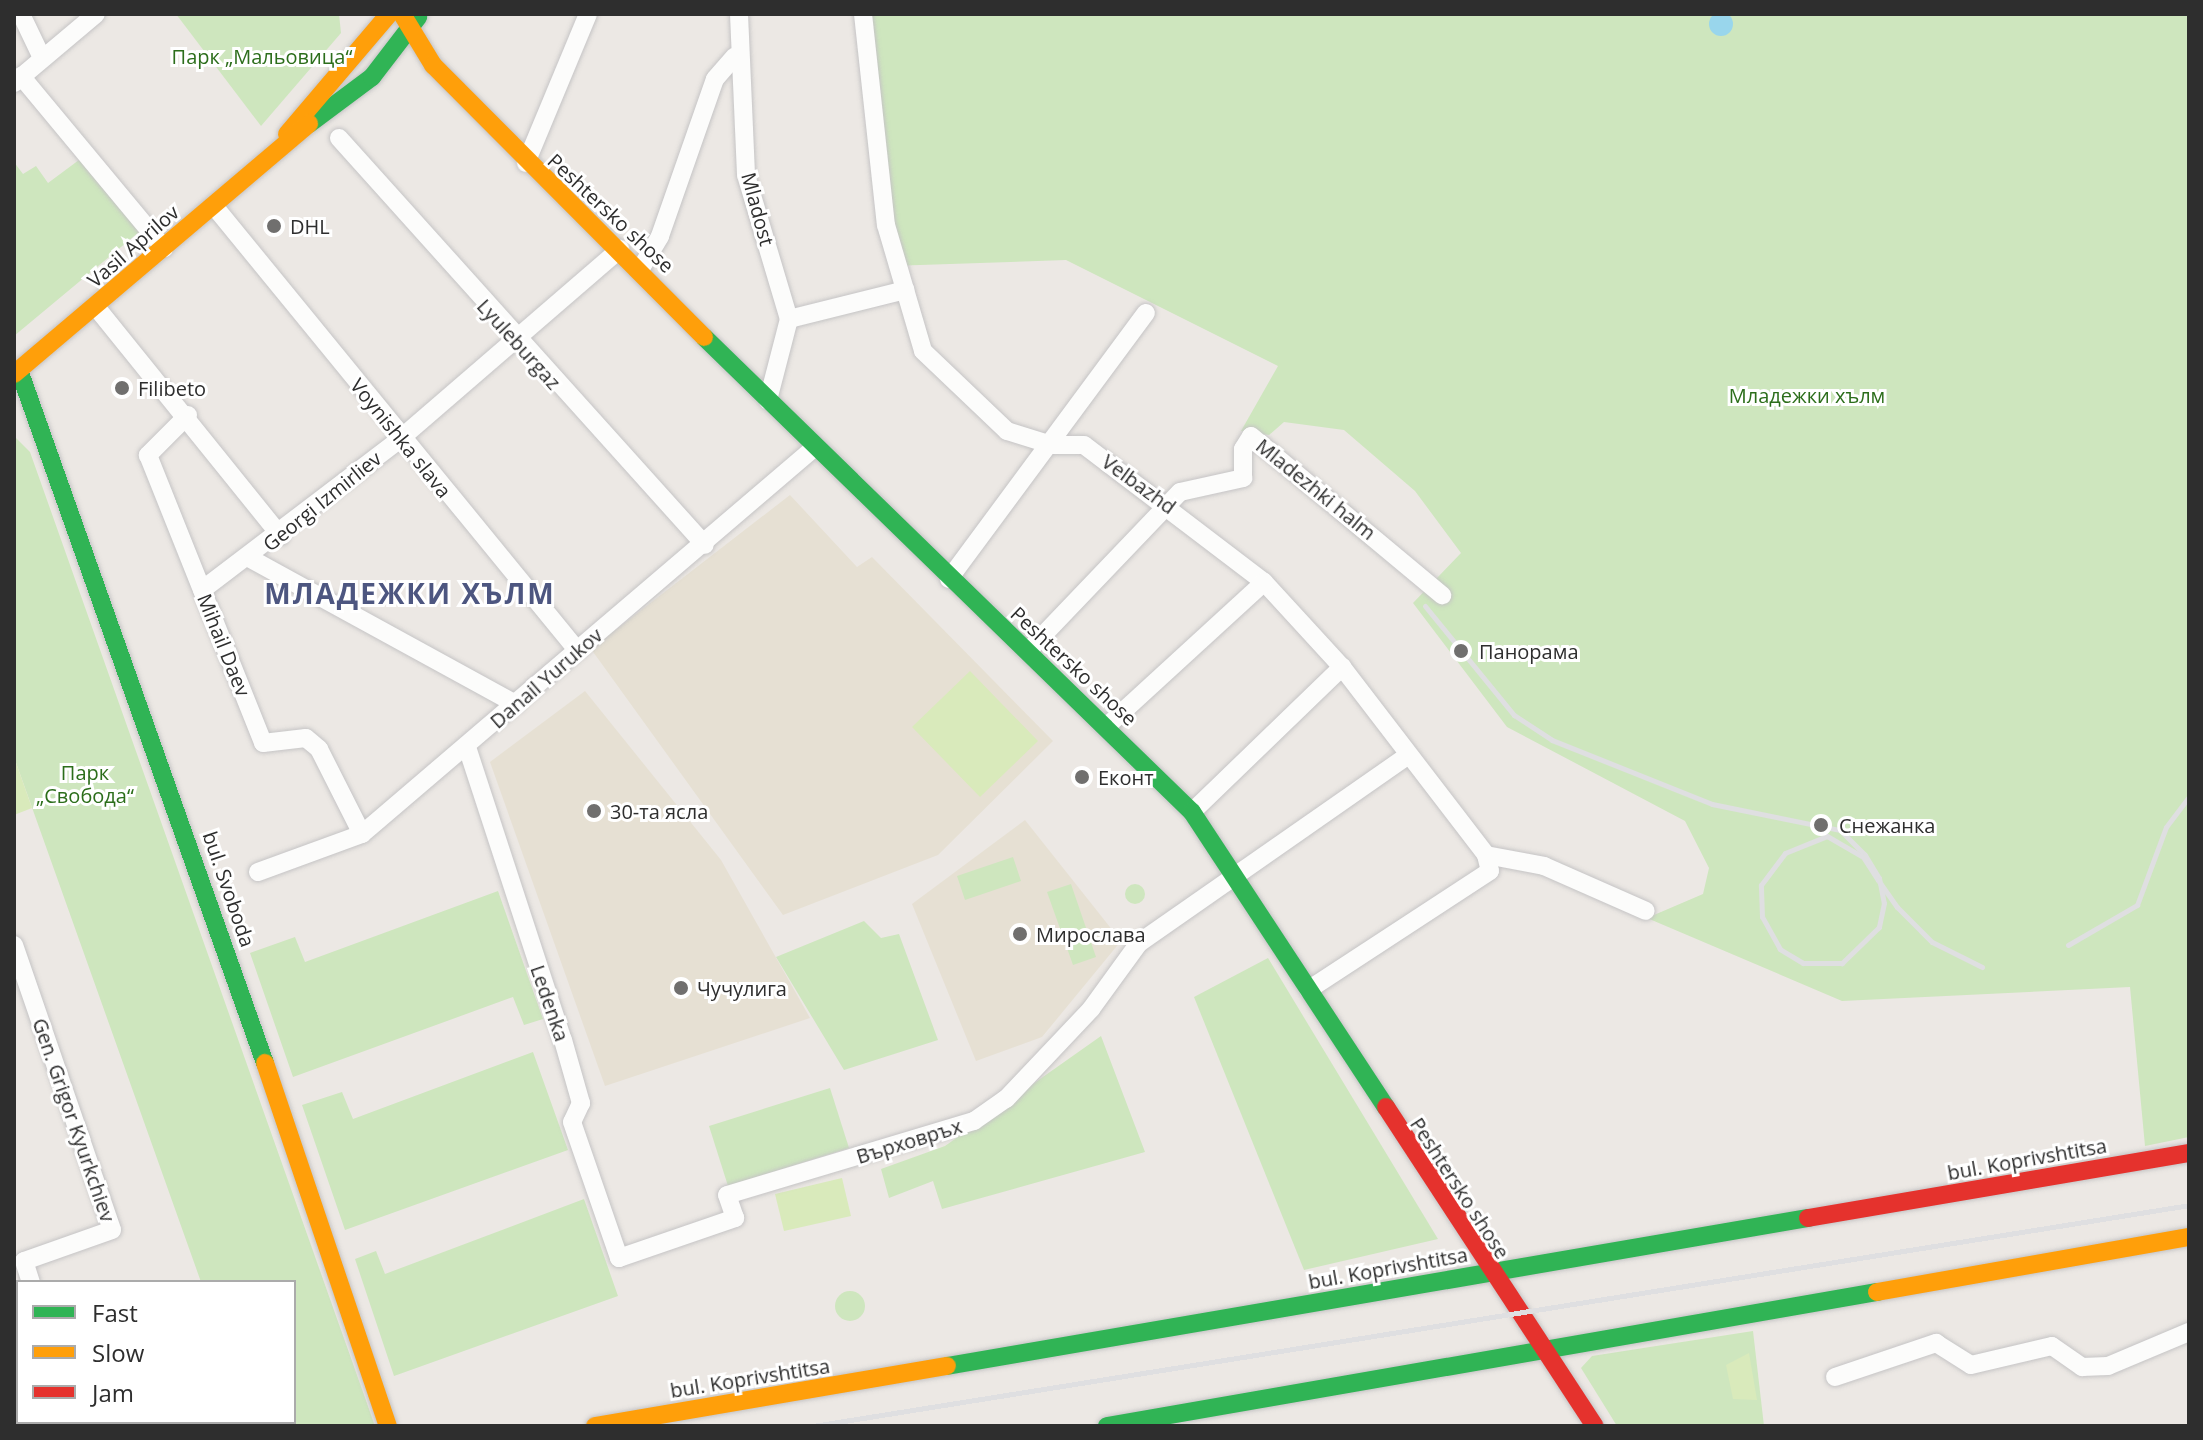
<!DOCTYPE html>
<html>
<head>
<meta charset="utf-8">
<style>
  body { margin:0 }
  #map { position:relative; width:2203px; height:1440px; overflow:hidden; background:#ece8e4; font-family:"Open Sans",sans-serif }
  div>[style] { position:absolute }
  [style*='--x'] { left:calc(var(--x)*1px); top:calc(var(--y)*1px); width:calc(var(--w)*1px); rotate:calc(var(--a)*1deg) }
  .education>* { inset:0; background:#e6e0d3 }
  .green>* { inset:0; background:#cee6be }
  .round { border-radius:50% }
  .pitch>* { inset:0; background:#d9eabb }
  .water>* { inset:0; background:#99d6ec }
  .roads { filter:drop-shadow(0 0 2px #c5c4c5) drop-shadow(0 0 2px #c5c4c5) }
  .street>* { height:18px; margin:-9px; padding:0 9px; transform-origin:9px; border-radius:9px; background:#fcfcfb }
  .fast>* { height:18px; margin:-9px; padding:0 9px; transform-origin:9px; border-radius:9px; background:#30b455 }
  .slow>* { height:18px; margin:-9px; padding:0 9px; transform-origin:9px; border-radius:9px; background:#ff9f0a }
  .jam>* { height:18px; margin:-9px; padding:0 9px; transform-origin:9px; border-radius:9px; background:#e5322d }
  .rail>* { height:5px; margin:-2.5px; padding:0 2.5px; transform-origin:2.5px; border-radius:2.5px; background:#dfdfe1 }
  .dots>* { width:22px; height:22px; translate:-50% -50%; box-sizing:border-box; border:4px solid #fff; border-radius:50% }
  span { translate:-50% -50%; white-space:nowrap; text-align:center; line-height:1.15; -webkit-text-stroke:6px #fff; paint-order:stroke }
  .park-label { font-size:20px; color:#2c6e1b }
  .street-label { font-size:20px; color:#2e2e2e }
  .poi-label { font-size:20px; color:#2e2e2e }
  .left { translate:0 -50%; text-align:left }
  .district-label { font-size:28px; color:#4d5680; font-weight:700; letter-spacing:2px }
  .frame { position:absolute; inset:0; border:16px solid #2e2e2e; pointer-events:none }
  .legend { position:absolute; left:16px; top:1280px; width:280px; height:144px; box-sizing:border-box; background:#fff; border:2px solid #ababab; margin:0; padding:10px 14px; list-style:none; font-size:24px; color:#2e2e2e }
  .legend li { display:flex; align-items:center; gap:16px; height:40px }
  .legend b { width:40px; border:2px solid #ababab }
</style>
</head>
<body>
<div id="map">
  <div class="education">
    <i style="clip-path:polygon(790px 495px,857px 567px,872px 557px,1053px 741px,938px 855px,783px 915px,591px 649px)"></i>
    <i style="clip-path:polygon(585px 691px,721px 860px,810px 1018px,605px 1086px,490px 762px)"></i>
    <i style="clip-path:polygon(1025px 820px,1121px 941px,1042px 1037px,976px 1061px,912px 904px)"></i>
  </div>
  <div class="green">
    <i style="clip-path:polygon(176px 14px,339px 14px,341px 33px,261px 126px)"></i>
    <i style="clip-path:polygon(863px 14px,2189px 14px,2189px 1137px,2145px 1146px,2130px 987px,1842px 1001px,1647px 918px,1703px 894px,1709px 868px,1685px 821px,1507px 727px,1413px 603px,1461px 553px,1415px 491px,1344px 430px,1284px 422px,1269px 435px,1241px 431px,1278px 366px,1066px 260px,890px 266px)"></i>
    <i style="clip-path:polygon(79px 160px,139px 232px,14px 336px,14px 162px,23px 174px,36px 166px,48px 183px)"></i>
    <i style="clip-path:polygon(14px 436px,30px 452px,375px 1426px,276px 1426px,294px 1422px,294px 1282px,201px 1282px,14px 757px)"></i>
    <i style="clip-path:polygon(1013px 857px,1021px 881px,965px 900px,957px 876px)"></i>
    <i style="clip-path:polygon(1071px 884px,1096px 957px,1073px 965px,1047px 892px)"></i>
    <i class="round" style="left:1125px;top:884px;width:20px;height:20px"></i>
    <i style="clip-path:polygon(498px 891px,543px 1019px,524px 1025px,513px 997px,293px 1077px,250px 953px,295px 937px,305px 962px)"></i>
    <i style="clip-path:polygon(864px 921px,881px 938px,899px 934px,938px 1040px,844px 1070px,776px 957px)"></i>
    <i style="clip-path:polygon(1268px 958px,1438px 1239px,1304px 1270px,1194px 997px)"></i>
    <i style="clip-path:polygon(1101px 1036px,1145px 1152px,942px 1209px,933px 1181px,889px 1198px,881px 1169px,945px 1146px)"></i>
    <i style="clip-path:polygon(533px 1052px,568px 1150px,345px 1230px,302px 1105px,342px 1092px,353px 1119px)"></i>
    <i style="clip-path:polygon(830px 1088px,849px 1148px,728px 1186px,709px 1126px)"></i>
    <i style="clip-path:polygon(584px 1199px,618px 1296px,394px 1376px,355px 1259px,376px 1251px,385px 1274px)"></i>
    <i class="round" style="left:835px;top:1291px;width:30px;height:30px"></i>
    <i style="clip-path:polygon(1753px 1331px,1764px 1426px,1617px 1426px,1581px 1368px,1592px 1356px)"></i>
  </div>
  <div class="pitch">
    <i style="clip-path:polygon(970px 671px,1038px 741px,980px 797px,912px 727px)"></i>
    <i style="clip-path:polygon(14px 757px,32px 808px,14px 815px)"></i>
    <i style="clip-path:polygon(842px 1178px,851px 1216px,784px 1231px,775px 1194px)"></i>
    <i style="clip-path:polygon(1749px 1353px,1757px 1400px,1733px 1399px,1726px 1365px)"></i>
  </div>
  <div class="water">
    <i class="round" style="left:1709px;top:12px;width:24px;height:24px"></i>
  </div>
  <div class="roads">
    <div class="street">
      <i style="--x:21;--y:14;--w:49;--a:64.5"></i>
      <i style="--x:739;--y:14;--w:161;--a:87.5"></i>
      <i style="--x:746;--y:175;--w:150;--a:73.4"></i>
      <i style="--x:789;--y:319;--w:84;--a:104.5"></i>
      <i style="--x:863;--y:14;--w:212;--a:83.8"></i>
      <i style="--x:886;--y:225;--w:131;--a:73.6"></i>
      <i style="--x:923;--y:351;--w:116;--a:43.6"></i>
      <i style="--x:1007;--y:431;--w:47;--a:17.3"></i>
      <i style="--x:1052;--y:445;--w:32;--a:0"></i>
      <i style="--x:1084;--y:445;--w:226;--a:37.3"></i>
      <i style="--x:1264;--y:582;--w:115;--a:47.5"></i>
      <i style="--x:1342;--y:667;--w:237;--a:52.5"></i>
      <i style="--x:1486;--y:855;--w:16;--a:76"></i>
      <i style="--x:1490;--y:871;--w:217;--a:146.8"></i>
      <i style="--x:21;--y:76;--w:224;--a:50.3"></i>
      <i style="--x:14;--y:83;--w:107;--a:-40.1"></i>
      <i style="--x:339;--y:138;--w:547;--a:48.04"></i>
      <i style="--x:526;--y:163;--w:161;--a:-67.4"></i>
      <i style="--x:214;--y:206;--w:574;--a:50.73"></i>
      <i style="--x:641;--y:268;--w:37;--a:-59"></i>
      <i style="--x:660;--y:236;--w:166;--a:-70.7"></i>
      <i style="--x:715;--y:79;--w:30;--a:-49"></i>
      <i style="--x:96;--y:307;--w:294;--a:51.1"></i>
      <i style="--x:789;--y:319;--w:120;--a:-14"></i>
      <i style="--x:188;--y:415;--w:57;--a:135"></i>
      <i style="--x:148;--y:455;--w:310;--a:68.2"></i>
      <i style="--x:263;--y:743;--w:43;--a:-6.6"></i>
      <i style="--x:306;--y:738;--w:17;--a:40"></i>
      <i style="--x:319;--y:749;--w:95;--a:63.2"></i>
      <i style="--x:251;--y:559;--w:302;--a:28.7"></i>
      <i style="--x:949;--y:579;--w:331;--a:-53.5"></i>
      <i style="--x:202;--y:590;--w:249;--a:-37.3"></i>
      <i style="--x:400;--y:439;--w:291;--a:-40.8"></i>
      <i style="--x:1028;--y:651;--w:220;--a:-46.3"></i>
      <i style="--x:1180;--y:492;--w:65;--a:-12.5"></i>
      <i style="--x:1243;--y:478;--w:29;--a:-90"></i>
      <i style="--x:1243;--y:449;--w:15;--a:-58"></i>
      <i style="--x:1251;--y:436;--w:249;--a:39.8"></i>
      <i style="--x:1107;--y:726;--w:213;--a:-42.5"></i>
      <i style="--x:467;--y:747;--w:308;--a:71.9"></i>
      <i style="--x:563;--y:1040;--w:66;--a:74.1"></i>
      <i style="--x:581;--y:1103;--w:21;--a:115"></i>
      <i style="--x:572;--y:1122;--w:144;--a:70.9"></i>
      <i style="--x:619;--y:1258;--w:123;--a:-19"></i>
      <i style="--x:735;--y:1218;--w:24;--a:-109"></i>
      <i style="--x:727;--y:1195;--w:258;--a:-16.7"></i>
      <i style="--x:974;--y:1121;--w:39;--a:-35"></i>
      <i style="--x:1006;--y:1099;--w:124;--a:-46.6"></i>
      <i style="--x:1091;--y:1009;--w:82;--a:-54"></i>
      <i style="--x:1139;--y:943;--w:328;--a:-34.9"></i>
      <i style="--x:1192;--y:812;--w:209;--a:-44"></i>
      <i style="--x:1486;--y:855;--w:59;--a:10.7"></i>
      <i style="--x:1544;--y:866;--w:111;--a:23.8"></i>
      <i style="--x:258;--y:872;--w:111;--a:-20.1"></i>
      <i style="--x:362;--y:834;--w:594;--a:-40.5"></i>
      <i style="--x:14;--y:945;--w:301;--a:71"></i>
      <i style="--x:112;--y:1230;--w:93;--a:160.6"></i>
      <i style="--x:24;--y:1261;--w:22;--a:72"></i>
      <i style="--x:1835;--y:1377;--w:107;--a:-18.6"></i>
      <i style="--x:1936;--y:1343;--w:41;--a:32.2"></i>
      <i style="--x:1971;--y:1365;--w:83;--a:-13.2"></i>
      <i style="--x:2052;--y:1346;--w:37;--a:35"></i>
      <i style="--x:2082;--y:1367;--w:26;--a:-2"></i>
      <i style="--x:2108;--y:1366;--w:88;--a:-22.8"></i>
      <i style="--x:77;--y:1422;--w:4;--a:63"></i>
    </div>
    <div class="fast">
      <i style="--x:309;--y:124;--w:79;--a:-36.7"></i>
      <i style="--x:372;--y:77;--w:76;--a:-52.5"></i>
      <i style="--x:704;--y:337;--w:681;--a:44.23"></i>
      <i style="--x:1192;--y:812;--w:353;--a:56.7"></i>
      <i style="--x:19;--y:370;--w:735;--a:70.46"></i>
      <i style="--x:947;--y:1366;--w:874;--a:-9.75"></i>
      <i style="--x:1107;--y:1426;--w:782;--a:-9.87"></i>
    </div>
    <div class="slow">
      <i style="--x:402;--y:14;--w:60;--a:58.7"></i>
      <i style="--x:433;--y:65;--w:384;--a:45.1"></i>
      <i style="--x:287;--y:134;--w:157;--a:-49.6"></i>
      <i style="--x:14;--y:374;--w:387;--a:-40.3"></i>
      <i style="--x:265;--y:1063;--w:383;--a:71.3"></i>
      <i style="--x:1877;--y:1292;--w:317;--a:-10"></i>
      <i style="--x:595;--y:1426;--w:357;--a:-9.7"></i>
    </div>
    <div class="jam">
      <i style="--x:1386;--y:1107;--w:381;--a:56.8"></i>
      <i style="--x:1808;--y:1218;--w:387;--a:-9.7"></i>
    </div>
  </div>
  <div class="rail">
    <i style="--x:1425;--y:606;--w:141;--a:50.8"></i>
    <i style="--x:1514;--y:715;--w:45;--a:33.3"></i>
    <i style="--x:1552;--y:740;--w:172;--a:21.8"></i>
    <i style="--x:1712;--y:804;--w:131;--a:11.5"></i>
    <i style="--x:1840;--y:830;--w:35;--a:45"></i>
    <i style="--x:1865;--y:855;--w:27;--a:59"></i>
    <i style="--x:1879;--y:878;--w:25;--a:79"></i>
    <i style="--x:1884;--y:903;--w:25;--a:102"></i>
    <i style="--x:1879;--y:927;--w:52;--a:135.8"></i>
    <i style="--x:1842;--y:963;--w:39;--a:180"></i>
    <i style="--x:1803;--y:963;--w:27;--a:-149"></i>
    <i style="--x:1780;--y:949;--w:37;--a:-119"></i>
    <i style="--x:1762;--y:917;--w:32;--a:-92"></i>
    <i style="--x:1761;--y:885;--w:40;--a:-53"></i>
    <i style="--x:1785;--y:853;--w:45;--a:-22"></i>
    <i style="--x:1827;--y:836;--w:42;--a:30.3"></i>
    <i style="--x:1863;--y:857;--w:27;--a:57"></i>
    <i style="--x:1878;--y:880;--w:33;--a:55"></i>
    <i style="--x:1897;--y:907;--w:49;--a:45"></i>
    <i style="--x:1932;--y:942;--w:56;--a:26.6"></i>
    <i style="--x:2068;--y:945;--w:80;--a:-30.1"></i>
    <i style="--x:2137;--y:905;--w:83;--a:-69.6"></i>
    <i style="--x:2166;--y:827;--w:38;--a:-53"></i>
    <i style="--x:813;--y:1426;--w:1394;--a:-9.12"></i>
  </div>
  <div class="dots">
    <i style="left:274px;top:226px;background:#706f6e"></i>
    <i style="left:122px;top:388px;background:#706f6e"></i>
    <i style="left:1461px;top:651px;background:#706f6e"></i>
    <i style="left:1082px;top:777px;background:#706f6e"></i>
    <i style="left:594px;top:811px;background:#706f6e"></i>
    <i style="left:1821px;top:825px;background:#706f6e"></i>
    <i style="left:1020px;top:934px;background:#706f6e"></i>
    <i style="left:681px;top:988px;background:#706f6e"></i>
  </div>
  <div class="park-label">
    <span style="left:262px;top:56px">Парк „Мальовица“</span>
    <span style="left:1807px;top:395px">Младежки хълм</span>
    <span style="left:85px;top:784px">Парк<br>„Свобода“</span>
  </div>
  <div class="street-label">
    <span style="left:758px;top:209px;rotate:75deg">Mladost</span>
    <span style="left:611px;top:213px;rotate:43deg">Peshtersko shose</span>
    <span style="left:133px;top:246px;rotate:-41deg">Vasil Aprilov</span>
    <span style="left:519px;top:344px;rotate:48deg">Lyuleburgaz</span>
    <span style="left:401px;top:438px;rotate:51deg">Voynishka slava</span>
    <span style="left:1139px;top:484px;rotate:36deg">Velbazhd</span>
    <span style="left:1316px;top:489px;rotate:39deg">Mladezhki halm</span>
    <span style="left:322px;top:501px;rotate:-39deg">Georgi Izmirliev</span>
    <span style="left:224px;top:645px;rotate:68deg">Mihail Daev</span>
    <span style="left:1074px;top:666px;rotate:43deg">Peshtersko shose</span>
    <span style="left:546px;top:678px;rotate:-41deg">Danail Yurukov</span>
    <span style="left:229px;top:889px;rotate:71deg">bul. Svoboda</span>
    <span style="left:550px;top:1003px;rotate:71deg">Ledenka</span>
    <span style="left:74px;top:1120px;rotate:71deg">Gen. Grigor Kyurkchiev</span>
    <span style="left:909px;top:1141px;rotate:-17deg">Върховръх</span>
    <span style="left:2027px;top:1159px;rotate:-10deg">bul. Koprivshtitsa</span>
    <span style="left:1460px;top:1188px;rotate:57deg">Peshtersko shose</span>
    <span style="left:1388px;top:1268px;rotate:-10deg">bul. Koprivshtitsa</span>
    <span style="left:750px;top:1378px;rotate:-9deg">bul. Koprivshtitsa</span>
  </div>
  <div class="poi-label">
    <span class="left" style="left:290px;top:226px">DHL</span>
    <span class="left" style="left:138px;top:388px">Filibeto</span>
    <span class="left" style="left:1479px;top:651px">Панорама</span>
    <span class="left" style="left:1098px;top:777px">Еконт</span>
    <span class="left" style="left:610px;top:811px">30-та ясла</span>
    <span class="left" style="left:1839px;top:825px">Снежанка</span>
    <span class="left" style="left:1036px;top:934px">Мирослава</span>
    <span class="left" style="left:697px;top:988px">Чучулига</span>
  </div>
  <div class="district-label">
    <span style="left:410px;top:593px">МЛАДЕЖКИ ХЪЛМ</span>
  </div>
  <div class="frame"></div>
  <ul class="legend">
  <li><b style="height:10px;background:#30b455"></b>Fast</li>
  <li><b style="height:10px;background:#ff9f0a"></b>Slow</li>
  <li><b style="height:10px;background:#e5322d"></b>Jam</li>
  </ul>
</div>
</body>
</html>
